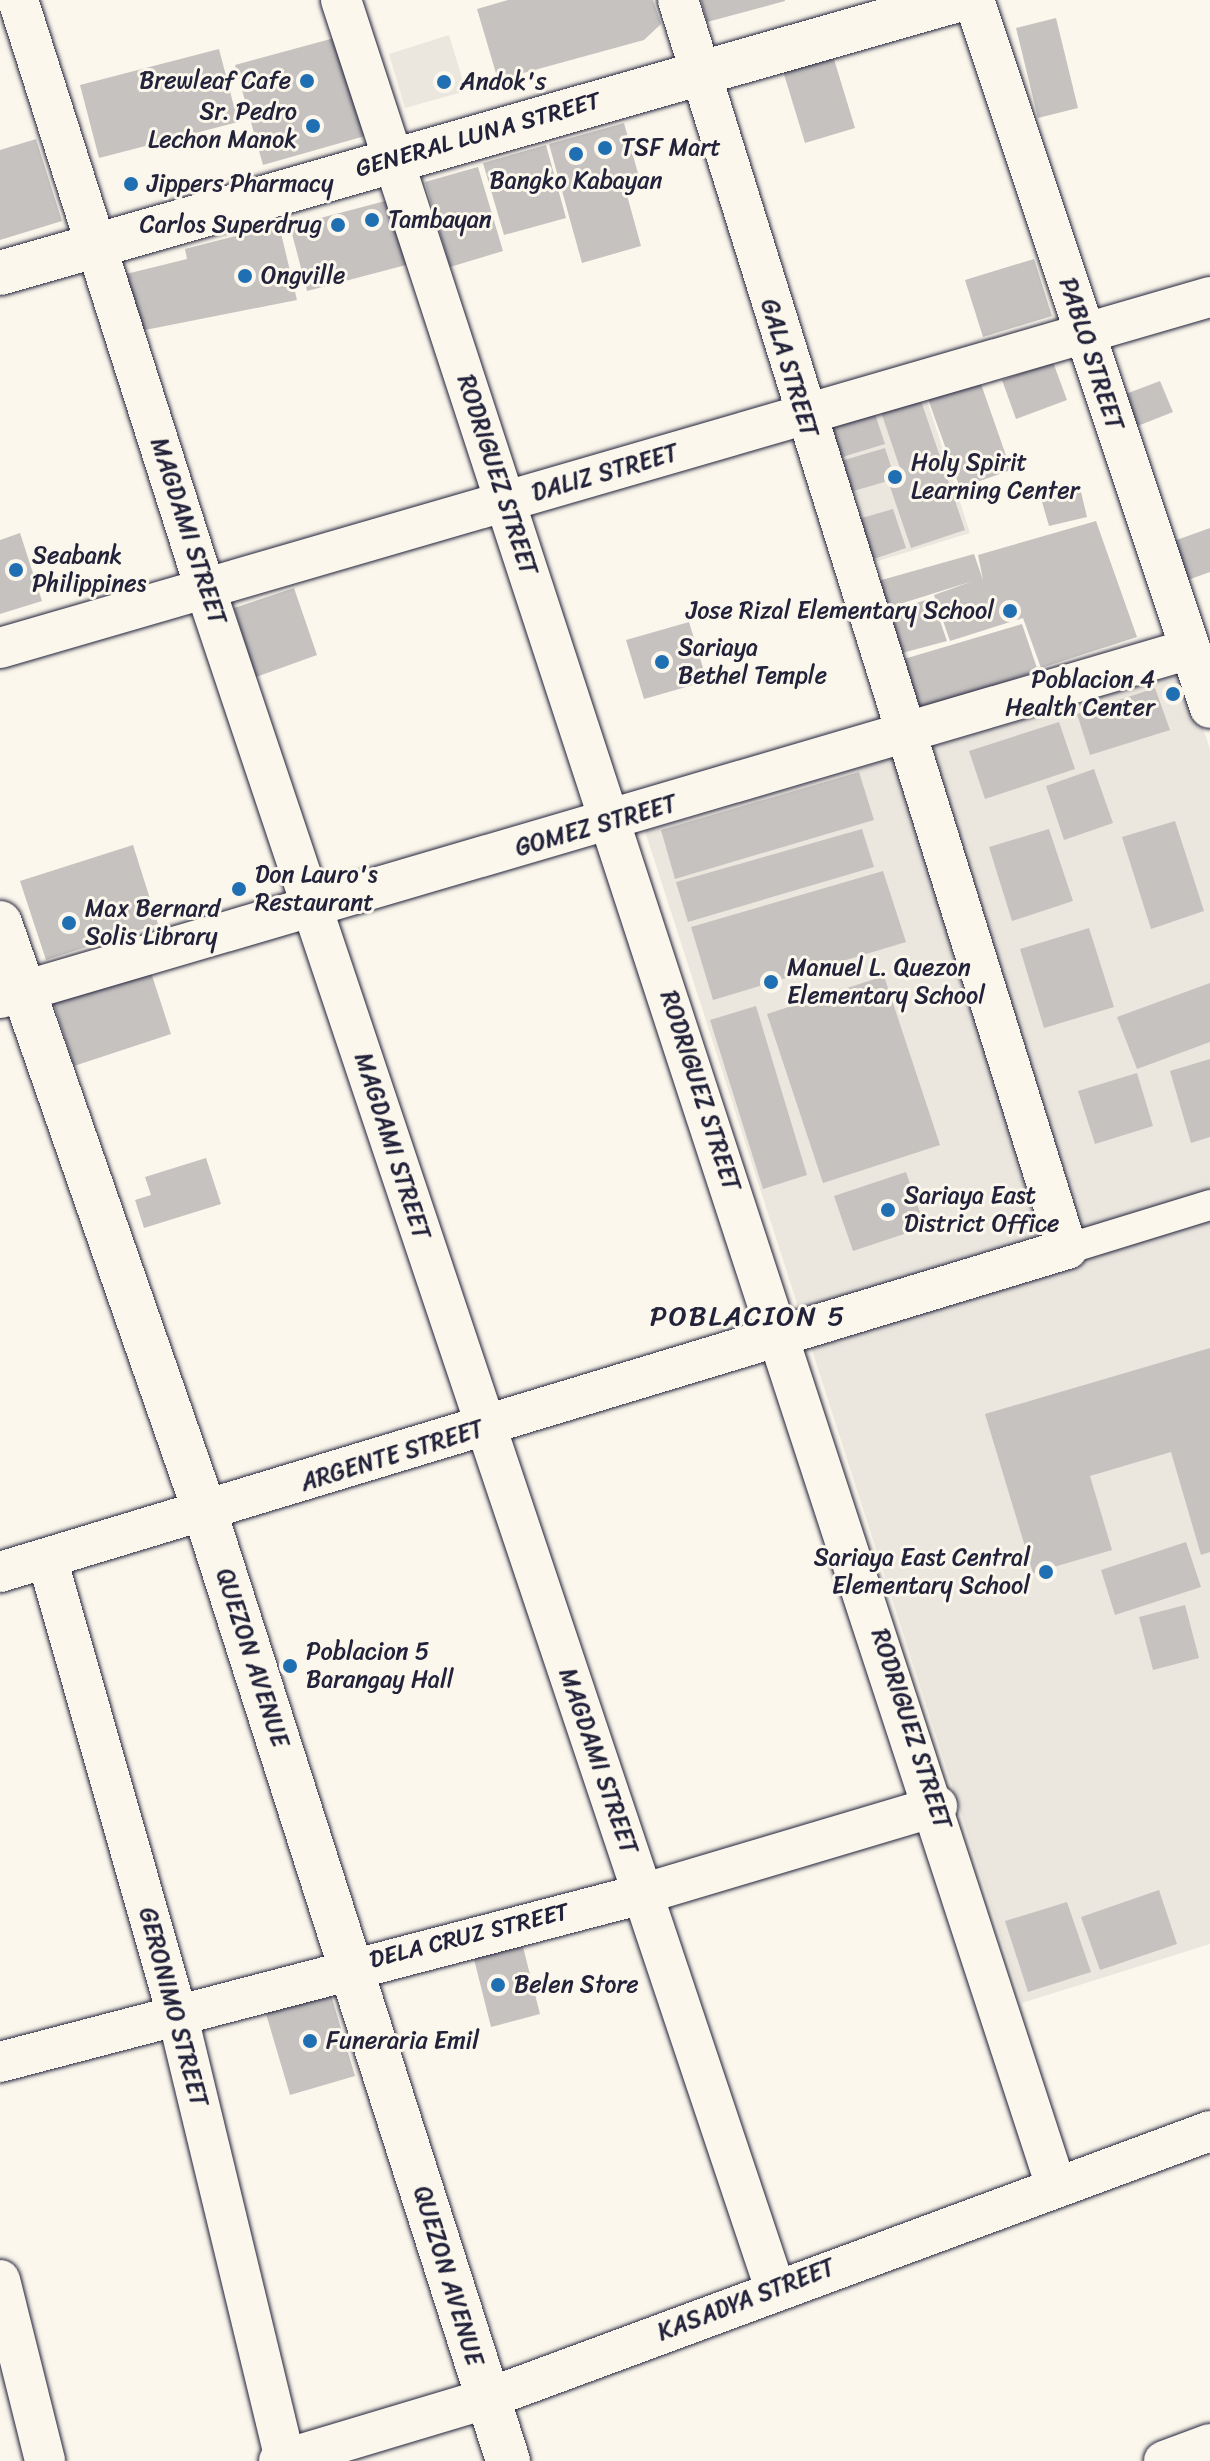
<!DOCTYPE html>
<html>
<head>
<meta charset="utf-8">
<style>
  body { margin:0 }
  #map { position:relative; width:1210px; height:2461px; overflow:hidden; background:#fbf7ec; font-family:Sriracha,sans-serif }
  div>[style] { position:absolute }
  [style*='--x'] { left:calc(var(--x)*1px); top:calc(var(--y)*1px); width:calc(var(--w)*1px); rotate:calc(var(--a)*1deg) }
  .built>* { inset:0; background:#ebe7df }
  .building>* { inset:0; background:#c6c2c0 }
  .roads { filter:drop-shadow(0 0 2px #22223b) drop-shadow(0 0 2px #22223b) }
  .pedestrian>* { height:30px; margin:-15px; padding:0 15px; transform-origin:15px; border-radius:15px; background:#fbf7ec }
  .minor>* { height:40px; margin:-20px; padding:0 20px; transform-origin:20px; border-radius:20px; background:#fbf7ec }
  .tertiary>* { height:44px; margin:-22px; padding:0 22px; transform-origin:22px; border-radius:22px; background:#fbf7ec }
  .primary>* { height:44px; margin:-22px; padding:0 22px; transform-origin:22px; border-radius:22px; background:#fbf7ec }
  .dots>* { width:22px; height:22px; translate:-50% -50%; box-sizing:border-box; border:4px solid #fbf7ec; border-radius:50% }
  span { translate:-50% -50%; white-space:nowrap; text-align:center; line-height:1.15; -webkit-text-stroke:6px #fbf7ec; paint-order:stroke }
  .poi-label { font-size:24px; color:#22223b }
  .right { translate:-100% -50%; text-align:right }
  .left { translate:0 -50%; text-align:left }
  .street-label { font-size:24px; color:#22223b }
  .quarter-label { font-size:28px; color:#22223b; letter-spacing:2px }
</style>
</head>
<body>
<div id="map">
  <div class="built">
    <i style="clip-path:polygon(449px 35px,466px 91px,405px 108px,389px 54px)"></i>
    <i style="clip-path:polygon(923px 388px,970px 533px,865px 565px,819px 420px)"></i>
    <i style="clip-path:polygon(1184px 673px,1210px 749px,1210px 1944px,1022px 2003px,645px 831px)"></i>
  </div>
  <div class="building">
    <i style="clip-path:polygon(508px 0,653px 0,661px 24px,644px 40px,498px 80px,477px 9px)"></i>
    <i style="clip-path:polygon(701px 0,785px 0,785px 1px,707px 22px)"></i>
    <i style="clip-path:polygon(1056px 18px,1078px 108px,1038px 118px,1016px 28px)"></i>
    <i style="clip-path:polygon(338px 37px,365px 136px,263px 165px,235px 65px)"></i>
    <i style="clip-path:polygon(219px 49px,238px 122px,99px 158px,80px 85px)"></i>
    <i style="clip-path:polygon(833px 56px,855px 128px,805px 143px,783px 71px)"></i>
    <i style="clip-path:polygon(624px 123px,641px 184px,625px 188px,641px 246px,582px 263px,549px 144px)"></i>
    <i style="clip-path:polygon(36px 139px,62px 221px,0 240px,0 150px)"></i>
    <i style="clip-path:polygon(546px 145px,566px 218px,504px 235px,483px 163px)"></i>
    <i style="clip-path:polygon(478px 167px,503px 251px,450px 267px,425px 182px)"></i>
    <i style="clip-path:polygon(389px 200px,406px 265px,307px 291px,290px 226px)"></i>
    <i style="clip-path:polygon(279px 225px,297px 300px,140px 331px,126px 274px,187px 259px,185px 249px)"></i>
    <i style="clip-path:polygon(1034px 259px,1052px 316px,983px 337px,965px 280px)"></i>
    <i style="clip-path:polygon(1053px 362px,1067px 400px,1016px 419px,1002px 380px)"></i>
    <i style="clip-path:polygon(980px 381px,1011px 470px,960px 488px,928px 399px)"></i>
    <i style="clip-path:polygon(1160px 381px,1173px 412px,1135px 427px,1123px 395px)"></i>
    <i style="clip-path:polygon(919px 395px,965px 530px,911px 548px,888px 481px,850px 492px,841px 461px,885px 448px,895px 479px,903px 477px,880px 409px)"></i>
    <i style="clip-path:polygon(875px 414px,885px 444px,839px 458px,830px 429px)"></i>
    <i style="clip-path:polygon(1081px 492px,1087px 517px,1049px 526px,1042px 502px)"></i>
    <i style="clip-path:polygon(893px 509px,906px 548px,868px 561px,855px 520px)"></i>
    <i style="clip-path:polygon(1096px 521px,1137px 637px,1041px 668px,1023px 618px,950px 641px,934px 595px,973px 581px,887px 608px,878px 581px,974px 554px,983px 580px,978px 555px)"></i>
    <i style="clip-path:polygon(1210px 528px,1210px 572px,1185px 581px,1171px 542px)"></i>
    <i style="clip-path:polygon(20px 533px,42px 601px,0 614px,0 540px)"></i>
    <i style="clip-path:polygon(294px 588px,317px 655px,256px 677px,234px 608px)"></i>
    <i style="clip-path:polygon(932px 598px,947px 641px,902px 653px,888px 612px)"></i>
    <i style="clip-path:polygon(689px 622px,707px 681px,644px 699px,626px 640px)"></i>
    <i style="clip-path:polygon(1022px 624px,1038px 671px,920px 709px,904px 659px)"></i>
    <i style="clip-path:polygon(1155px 688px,1170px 730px,1090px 755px,1077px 714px)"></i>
    <i style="clip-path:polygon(1059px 722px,1075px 769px,985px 799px,969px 751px)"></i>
    <i style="clip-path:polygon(1094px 769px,1113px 823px,1064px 840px,1046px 786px)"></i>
    <i style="clip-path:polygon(859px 772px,874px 820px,675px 879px,661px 830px)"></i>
    <i style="clip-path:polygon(1175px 821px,1204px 911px,1151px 929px,1122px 837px)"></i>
    <i style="clip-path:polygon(862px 829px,874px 867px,688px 922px,676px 882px)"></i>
    <i style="clip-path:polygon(1049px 829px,1073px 901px,1012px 921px,989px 847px)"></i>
    <i style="clip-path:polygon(133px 845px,158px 924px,46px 960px,20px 881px)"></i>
    <i style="clip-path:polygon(883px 871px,906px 942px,713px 1000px,691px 927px)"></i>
    <i style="clip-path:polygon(1089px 928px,1114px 1007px,1044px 1028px,1020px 949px)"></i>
    <i style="clip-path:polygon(148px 963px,171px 1034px,74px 1066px,51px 995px)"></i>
    <i style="clip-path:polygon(884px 976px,940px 1145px,823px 1183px,767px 1014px)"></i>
    <i style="clip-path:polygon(1210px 983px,1210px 1042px,1137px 1069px,1117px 1017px)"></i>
    <i style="clip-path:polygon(756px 1006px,807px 1175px,763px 1189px,710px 1020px)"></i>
    <i style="clip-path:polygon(1210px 1059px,1210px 1137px,1191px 1143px,1170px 1071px)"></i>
    <i style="clip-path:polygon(1137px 1073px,1153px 1126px,1095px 1144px,1078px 1091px)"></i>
    <i style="clip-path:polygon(206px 1158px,221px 1204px,144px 1228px,135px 1200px,151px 1195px,145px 1177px)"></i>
    <i style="clip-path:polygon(906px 1172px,925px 1227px,853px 1251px,834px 1196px)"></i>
    <i style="clip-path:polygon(1210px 1348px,1210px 1552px,1201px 1555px,1171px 1452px,1090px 1476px,1112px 1550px,1033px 1573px,985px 1414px)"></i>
    <i style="clip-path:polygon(1186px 1542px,1201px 1587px,1115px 1615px,1101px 1570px)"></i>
    <i style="clip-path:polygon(1185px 1605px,1199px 1658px,1153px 1670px,1139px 1617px)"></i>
    <i style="clip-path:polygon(1159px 1890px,1177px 1944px,1100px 1970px,1081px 1917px)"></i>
    <i style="clip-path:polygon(1067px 1902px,1091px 1972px,1028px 1992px,1005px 1921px)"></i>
    <i style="clip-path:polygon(522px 1943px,540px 2014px,491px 2027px,473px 1955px)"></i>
    <i style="clip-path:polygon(329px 1988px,355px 2076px,290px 2095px,264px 2007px)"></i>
  </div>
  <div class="roads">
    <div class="pedestrian">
      <i style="--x:1067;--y:1249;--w:150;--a:-17.1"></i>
    </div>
    <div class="minor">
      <i style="--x:18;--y:0;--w:617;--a:72.36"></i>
      <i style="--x:205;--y:588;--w:1794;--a:71.47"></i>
      <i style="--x:341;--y:0;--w:2297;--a:71.89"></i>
      <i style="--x:974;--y:0;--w:746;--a:71.57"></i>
      <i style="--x:0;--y:648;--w:1260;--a:-16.18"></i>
      <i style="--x:0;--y:998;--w:1240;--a:-16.35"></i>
      <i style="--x:47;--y:1558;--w:473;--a:74.1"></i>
      <i style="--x:177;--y:2013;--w:459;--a:76.4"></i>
      <i style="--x:0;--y:1572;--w:1115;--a:-16.84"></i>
      <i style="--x:1067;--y:1249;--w:1308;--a:-107.3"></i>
      <i style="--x:0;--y:2062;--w:664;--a:-14.66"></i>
      <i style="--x:642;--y:1894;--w:308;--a:-16.6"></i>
      <i style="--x:0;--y:2280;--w:187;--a:76"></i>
      <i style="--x:279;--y:2461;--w:216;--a:-16.7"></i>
      <i style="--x:486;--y:2399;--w:772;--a:-20.31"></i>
      <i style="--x:1164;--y:2461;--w:49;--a:-20.3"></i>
    </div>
    <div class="tertiary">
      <i style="--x:0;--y:923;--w:627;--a:70.81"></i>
      <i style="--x:206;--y:1515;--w:993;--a:72.29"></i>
    </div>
    <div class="primary">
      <i style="--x:0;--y:273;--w:996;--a:-15.91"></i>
    </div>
  </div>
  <div class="dots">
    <i style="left:307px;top:81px;background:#1f6fb2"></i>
    <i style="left:444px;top:82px;background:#1f6fb2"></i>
    <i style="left:313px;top:126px;background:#1f6fb2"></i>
    <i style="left:605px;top:148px;background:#1f6fb2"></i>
    <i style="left:576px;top:154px;background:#1f6fb2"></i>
    <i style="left:131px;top:184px;background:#1f6fb2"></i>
    <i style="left:372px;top:220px;background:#1f6fb2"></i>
    <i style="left:338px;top:225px;background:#1f6fb2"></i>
    <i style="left:245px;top:276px;background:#1f6fb2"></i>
    <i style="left:895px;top:477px;background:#1f6fb2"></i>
    <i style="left:16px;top:570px;background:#1f6fb2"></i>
    <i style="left:1010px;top:611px;background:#1f6fb2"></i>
    <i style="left:662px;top:662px;background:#1f6fb2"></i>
    <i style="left:1173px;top:694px;background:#1f6fb2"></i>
    <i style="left:239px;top:889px;background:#1f6fb2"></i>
    <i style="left:69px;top:923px;background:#1f6fb2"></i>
    <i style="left:771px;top:982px;background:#1f6fb2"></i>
    <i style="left:888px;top:1210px;background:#1f6fb2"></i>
    <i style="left:1046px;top:1572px;background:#1f6fb2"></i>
    <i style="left:290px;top:1666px;background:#1f6fb2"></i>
    <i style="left:498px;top:1985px;background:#1f6fb2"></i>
    <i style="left:310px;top:2041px;background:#1f6fb2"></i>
  </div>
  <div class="poi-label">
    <span class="right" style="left:291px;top:81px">Brewleaf Cafe</span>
    <span class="left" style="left:460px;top:82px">Andok's</span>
    <span class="right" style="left:297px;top:126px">Sr. Pedro<br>Lechon Manok</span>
    <span class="left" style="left:621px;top:148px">TSF Mart</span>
    <span style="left:576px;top:181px">Bangko Kabayan</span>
    <span class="left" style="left:147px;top:184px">Jippers Pharmacy</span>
    <span class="left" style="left:388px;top:220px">Tambayan</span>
    <span class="right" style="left:322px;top:225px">Carlos Superdrug</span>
    <span class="left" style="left:261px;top:276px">Ongville</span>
    <span class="left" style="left:911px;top:477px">Holy Spirit<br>Learning Center</span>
    <span class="left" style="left:32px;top:570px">Seabank<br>Philippines</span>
    <span class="right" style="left:994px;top:611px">Jose Rizal Elementary School</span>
    <span class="left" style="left:678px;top:662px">Sariaya<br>Bethel Temple</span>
    <span class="right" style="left:1155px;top:694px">Poblacion 4<br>Health Center</span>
    <span class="left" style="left:255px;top:889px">Don Lauro's<br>Restaurant</span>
    <span class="left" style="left:85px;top:923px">Max Bernard<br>Solis Library</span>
    <span class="left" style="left:787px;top:982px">Manuel L. Quezon<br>Elementary School</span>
    <span class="left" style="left:904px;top:1210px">Sariaya East<br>District Office</span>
    <span class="right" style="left:1030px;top:1572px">Sariaya East Central<br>Elementary School</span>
    <span class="left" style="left:306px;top:1666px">Poblacion 5<br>Barangay Hall</span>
    <span class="left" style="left:514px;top:1985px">Belen Store</span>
    <span class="left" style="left:326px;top:2041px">Funeraria Emil</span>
  </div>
  <div class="street-label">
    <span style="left:478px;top:135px;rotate:-16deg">GENERAL LUNA STREET</span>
    <span style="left:1091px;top:354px;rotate:72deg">PABLO STREET</span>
    <span style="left:789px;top:368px;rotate:73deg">GALA STREET</span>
    <span style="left:605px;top:473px;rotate:-16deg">DALIZ STREET</span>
    <span style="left:497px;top:475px;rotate:72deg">RODRIGUEZ STREET</span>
    <span style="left:188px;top:531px;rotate:72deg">MAGDAMI STREET</span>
    <span style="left:596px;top:826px;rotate:-16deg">GOMEZ STREET</span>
    <span style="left:700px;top:1091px;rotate:72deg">RODRIGUEZ STREET</span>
    <span style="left:392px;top:1146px;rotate:72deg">MAGDAMI STREET</span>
    <span style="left:392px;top:1456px;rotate:-17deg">ARGENTE STREET</span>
    <span style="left:252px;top:1658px;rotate:72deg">QUEZON AVENUE</span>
    <span style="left:911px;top:1729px;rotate:72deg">RODRIGUEZ STREET</span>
    <span style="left:598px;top:1761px;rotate:71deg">MAGDAMI STREET</span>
    <span style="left:469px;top:1936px;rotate:-14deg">DELA CRUZ STREET</span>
    <span style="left:173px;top:2007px;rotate:75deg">GERONIMO STREET</span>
    <span style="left:448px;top:2276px;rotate:73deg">QUEZON AVENUE</span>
    <span style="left:746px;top:2300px;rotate:-21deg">KASADYA STREET</span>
  </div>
  <div class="quarter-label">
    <span style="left:748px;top:1316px">POBLACION 5</span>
  </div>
</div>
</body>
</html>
